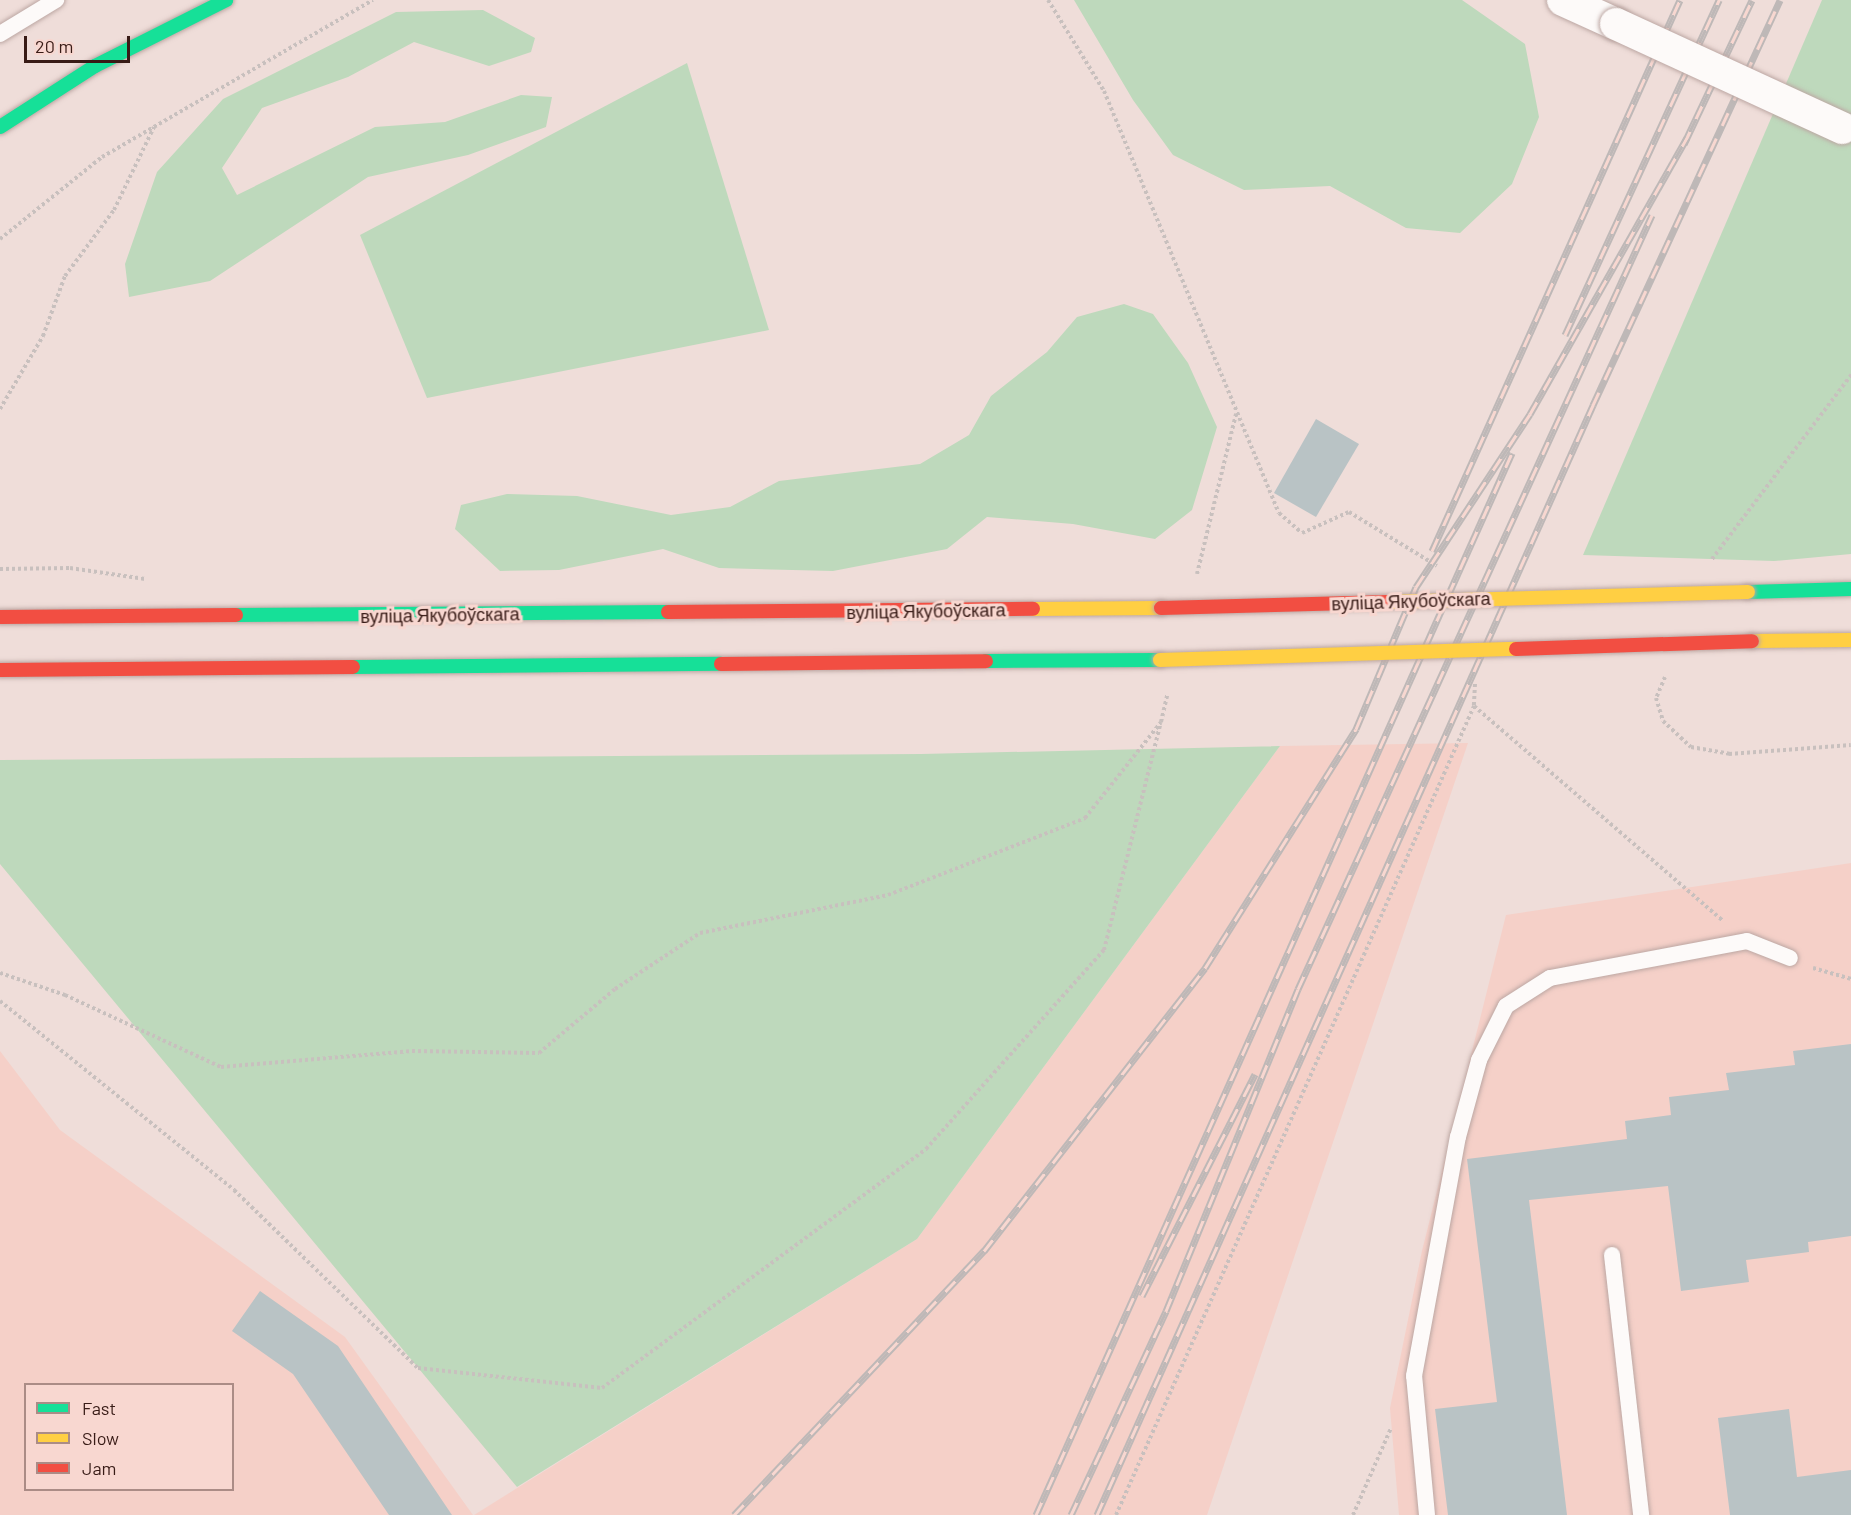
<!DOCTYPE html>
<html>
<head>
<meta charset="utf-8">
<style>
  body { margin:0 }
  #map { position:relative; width:1851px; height:1515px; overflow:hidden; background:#efddd9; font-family:Barlow,sans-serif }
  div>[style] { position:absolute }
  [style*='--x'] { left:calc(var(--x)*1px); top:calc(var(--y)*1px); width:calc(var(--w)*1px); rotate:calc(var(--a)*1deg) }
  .built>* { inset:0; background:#f5d0c8 }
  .green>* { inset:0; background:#bed9bc }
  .building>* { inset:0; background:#b9c3c5 }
  .path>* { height:4px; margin-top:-2px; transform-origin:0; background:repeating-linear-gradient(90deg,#c8c0be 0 3px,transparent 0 6px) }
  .roads { filter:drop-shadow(0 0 2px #bca7a3) drop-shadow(0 0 2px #bca7a3) }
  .lane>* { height:16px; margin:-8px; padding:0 8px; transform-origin:8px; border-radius:8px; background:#fdfaf9 }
  .street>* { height:32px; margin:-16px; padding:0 16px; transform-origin:16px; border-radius:16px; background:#fdfaf9 }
  .fast>* { height:14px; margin:-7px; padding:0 7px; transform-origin:7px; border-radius:7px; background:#16e098 }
  .slow>* { height:14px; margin:-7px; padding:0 7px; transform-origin:7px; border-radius:7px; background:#ffcf43 }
  .jam>* { height:14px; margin:-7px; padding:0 7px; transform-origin:7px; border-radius:7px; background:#f24e42 }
  .rail>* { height:7px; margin-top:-3.5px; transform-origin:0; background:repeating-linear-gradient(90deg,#f8d7d0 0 14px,#beb8b7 0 28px); box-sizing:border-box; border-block:2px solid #beb8b7 }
  .bridges { filter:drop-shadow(0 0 2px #bca7a3) drop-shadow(0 0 2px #bca7a3) }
  .street-bridge>* { height:32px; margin:-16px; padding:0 16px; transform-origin:16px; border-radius:16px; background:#fdfaf9 }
  .slow-bridge>* { height:14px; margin:-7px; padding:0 7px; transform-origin:7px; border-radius:7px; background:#ffcf43 }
  .jam-bridge>* { height:14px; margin:-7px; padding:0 7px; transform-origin:7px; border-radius:7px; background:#f24e42 }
  span { translate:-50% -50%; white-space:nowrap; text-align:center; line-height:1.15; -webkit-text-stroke:6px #f8d7d0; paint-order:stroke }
  .street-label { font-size:18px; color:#381b16 }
  .legend { position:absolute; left:24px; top:1383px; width:210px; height:108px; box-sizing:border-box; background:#f8d7d0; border:2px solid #ab8c86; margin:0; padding:8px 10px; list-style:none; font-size:18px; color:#381b16 }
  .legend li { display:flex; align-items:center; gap:12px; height:30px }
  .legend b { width:30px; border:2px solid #ab8c86 }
  .scale { position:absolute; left:24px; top:36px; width:106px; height:27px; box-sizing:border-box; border:3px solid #381b16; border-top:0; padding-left:8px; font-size:18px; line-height:21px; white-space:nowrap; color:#381b16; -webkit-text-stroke:4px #f8d7d0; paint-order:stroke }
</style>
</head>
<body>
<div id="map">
  <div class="built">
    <i style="clip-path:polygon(1468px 743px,1207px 1515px,474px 1515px,917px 1239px,1280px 746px)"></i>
    <i style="clip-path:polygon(1851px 863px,1851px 1515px,1399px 1515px,1390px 1408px,1422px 1251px,1506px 915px)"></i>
    <i style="clip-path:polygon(evenodd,0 1051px,60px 1130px,345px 1337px,473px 1515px,0 1515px,0 1051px,26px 1384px,232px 1384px,232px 1490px,26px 1490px,26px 1384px)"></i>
  </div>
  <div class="green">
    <i style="clip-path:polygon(1074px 0,1462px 0,1525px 44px,1539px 117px,1512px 184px,1460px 233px,1406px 228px,1330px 186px,1244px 190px,1173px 155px,1133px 100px)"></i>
    <i style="clip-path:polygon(1822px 0,1851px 0,1851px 554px,1774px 561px,1583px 555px)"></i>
    <i style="clip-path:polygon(483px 10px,535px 38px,531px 52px,489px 66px,414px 42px,348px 77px,262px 108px,222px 168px,237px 195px,375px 127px,445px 122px,521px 95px,552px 97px,546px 127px,468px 155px,368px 177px,210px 281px,129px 297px,125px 264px,157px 172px,223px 99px,396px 12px)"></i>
    <i style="clip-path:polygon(687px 63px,769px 330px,427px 398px,360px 235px)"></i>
    <i style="clip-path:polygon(1124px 304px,1153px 314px,1188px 363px,1217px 427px,1192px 510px,1155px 539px,1073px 524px,987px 517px,947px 549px,833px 571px,719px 568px,663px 549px,559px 570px,500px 571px,455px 529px,461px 505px,507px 494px,577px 496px,671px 515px,730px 507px,779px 481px,920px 464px,969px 435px,991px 396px,1047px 352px,1077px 317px)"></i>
    <i style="clip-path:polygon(1280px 746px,917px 1239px,517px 1487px,0 864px,0 760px,921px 754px)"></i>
  </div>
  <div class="building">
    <i style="clip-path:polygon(1316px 419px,1359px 444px,1316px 517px,1274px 493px)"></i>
    <i style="clip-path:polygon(1851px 1044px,1851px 1236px,1808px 1242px,1809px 1252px,1746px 1260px,1749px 1282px,1681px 1291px,1668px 1186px,1529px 1200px,1567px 1515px,1448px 1515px,1435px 1409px,1497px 1402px,1467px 1159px,1627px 1139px,1625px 1121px,1671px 1115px,1669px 1097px,1729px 1090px,1726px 1073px,1795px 1065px,1793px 1051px)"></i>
    <i style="clip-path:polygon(260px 1291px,338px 1346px,452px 1515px,389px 1515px,293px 1374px,232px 1331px)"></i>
    <i style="clip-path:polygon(1789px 1409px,1797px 1477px,1851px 1470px,1851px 1515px,1730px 1515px,1718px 1418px)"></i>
  </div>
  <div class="path">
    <i style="--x:1048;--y:0;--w:107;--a:58.4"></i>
    <i style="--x:1104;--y:91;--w:457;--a:67.5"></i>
    <i style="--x:1279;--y:513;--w:30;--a:41"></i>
    <i style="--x:1302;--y:533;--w:51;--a:-24.1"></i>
    <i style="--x:1349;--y:512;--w:103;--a:31.5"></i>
    <i style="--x:0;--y:239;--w:131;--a:-38.8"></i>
    <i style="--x:102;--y:157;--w:313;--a:-30.1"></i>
    <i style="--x:0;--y:409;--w:85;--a:-59.5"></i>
    <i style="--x:43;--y:336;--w:64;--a:-69.9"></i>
    <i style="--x:65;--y:276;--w:82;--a:-53.4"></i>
    <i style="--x:114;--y:210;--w:92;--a:-64.3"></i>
    <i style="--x:1712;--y:559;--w:231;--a:-52.9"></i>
    <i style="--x:0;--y:569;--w:70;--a:-0.8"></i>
    <i style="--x:70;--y:568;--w:76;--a:8.3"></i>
    <i style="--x:1197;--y:574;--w:165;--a:-76.3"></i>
    <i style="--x:1665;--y:677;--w:23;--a:113"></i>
    <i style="--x:1656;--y:698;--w:24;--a:73"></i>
    <i style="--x:1663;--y:721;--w:38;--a:43"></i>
    <i style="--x:1691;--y:747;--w:39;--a:10"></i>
    <i style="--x:1729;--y:754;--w:122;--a:-4.2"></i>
    <i style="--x:1475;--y:684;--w:22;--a:93"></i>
    <i style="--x:1474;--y:706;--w:328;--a:40.8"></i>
    <i style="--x:1813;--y:968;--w:40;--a:16"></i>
    <i style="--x:0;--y:973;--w:69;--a:18.7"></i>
    <i style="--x:65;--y:995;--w:172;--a:24.8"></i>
    <i style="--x:221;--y:1067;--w:192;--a:-4.8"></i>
    <i style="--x:412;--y:1051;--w:127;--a:0.9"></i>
    <i style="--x:539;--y:1053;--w:99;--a:-40.1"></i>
    <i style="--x:615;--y:989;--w:102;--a:-33.4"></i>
    <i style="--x:700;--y:933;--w:192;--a:-11.4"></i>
    <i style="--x:888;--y:895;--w:212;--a:-21.3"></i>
    <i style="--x:1085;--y:818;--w:122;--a:-51.6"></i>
    <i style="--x:1161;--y:722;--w:28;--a:-77"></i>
    <i style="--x:0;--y:1001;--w:301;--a:38.9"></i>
    <i style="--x:234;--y:1190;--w:256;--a:44.1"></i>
    <i style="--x:418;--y:1368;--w:185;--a:6.2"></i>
    <i style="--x:602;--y:1388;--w:403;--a:-36.4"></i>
    <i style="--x:926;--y:1149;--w:267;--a:-48.2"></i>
    <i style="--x:1104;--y:950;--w:235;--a:-76"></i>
    <i style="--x:1116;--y:1515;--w:885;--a:-66.13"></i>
    <i style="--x:1353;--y:1515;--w:95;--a:-66.4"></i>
  </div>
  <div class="roads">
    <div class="lane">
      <i style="--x:0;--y:34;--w:66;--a:-31.3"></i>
      <i style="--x:1612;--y:1255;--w:262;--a:83.6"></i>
      <i style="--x:1427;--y:1515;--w:140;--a:-95.3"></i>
      <i style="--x:1414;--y:1376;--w:243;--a:-79.6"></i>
      <i style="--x:1458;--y:1137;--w:80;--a:-74.7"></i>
      <i style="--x:1479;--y:1060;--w:60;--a:-63.4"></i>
      <i style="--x:1506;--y:1006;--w:52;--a:-32.5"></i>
      <i style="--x:1550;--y:978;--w:200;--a:-10.6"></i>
      <i style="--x:1747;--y:941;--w:46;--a:21.6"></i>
    </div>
    <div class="street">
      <i style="--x:1563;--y:0;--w:58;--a:24.4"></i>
    </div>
    <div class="fast">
      <i style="--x:0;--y:127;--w:113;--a:-32.7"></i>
      <i style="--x:95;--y:66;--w:147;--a:-26.7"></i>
      <i style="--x:1748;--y:592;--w:103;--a:-1.7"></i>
      <i style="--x:236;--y:615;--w:432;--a:-0.4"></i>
      <i style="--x:986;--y:661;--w:174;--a:-0.3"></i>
      <i style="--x:353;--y:667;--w:368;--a:-0.5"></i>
    </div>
    <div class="slow">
      <i style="--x:1033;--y:609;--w:128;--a:-0.4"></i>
      <i style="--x:1752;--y:641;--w:99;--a:-0.6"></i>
    </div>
    <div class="jam">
      <i style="--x:668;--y:612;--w:365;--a:-0.5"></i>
      <i style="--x:0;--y:617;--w:236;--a:-0.5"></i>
      <i style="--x:721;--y:664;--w:265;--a:-0.6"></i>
      <i style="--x:0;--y:670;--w:353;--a:-0.5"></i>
    </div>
  </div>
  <div class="rail">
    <i style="--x:1684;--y:144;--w:159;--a:-64.7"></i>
    <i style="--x:1565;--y:335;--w:369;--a:-65.3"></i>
    <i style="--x:1432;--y:551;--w:604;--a:-65.77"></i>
    <i style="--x:1142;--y:1296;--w:249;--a:-63"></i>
    <i style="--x:734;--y:1515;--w:364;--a:-46.6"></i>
    <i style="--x:984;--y:1251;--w:359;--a:-52"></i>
    <i style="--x:1205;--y:968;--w:283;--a:-57.7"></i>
    <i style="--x:1356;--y:729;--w:154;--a:-67.1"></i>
    <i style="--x:1416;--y:587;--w:207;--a:-56.6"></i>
    <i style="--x:1530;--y:414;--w:318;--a:-60.4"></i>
    <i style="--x:1036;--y:1515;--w:1164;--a:-65.86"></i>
    <i style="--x:1071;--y:1515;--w:225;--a:-65"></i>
    <i style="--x:1166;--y:1311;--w:348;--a:-67.7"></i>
    <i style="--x:1298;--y:989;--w:851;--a:-65.42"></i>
    <i style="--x:1097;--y:1515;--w:1216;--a:-65.92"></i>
    <i style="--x:1593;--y:405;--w:446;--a:-65.2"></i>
  </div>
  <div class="bridges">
    <div class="street-bridge">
      <i style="--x:1616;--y:24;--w:249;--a:24.7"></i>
    </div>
    <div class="slow-bridge">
      <i style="--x:1388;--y:602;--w:360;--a:-1.6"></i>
      <i style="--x:1160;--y:660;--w:356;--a:-1.8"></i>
    </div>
    <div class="jam-bridge">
      <i style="--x:1161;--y:608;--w:227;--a:-1.5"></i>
      <i style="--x:1516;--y:649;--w:236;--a:-1.9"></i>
    </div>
  </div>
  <div class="street-label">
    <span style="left:1411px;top:601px;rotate:-2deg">вуліца Якубоўскага</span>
    <span style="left:926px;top:611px;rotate:-1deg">вуліца Якубоўскага</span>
    <span style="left:440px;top:615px;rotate:-1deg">вуліца Якубоўскага</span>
  </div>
  <ul class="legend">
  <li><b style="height:8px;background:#16e098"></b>Fast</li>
  <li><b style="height:8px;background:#ffcf43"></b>Slow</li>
  <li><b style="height:8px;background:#f24e42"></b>Jam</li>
  </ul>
  <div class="scale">20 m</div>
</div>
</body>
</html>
